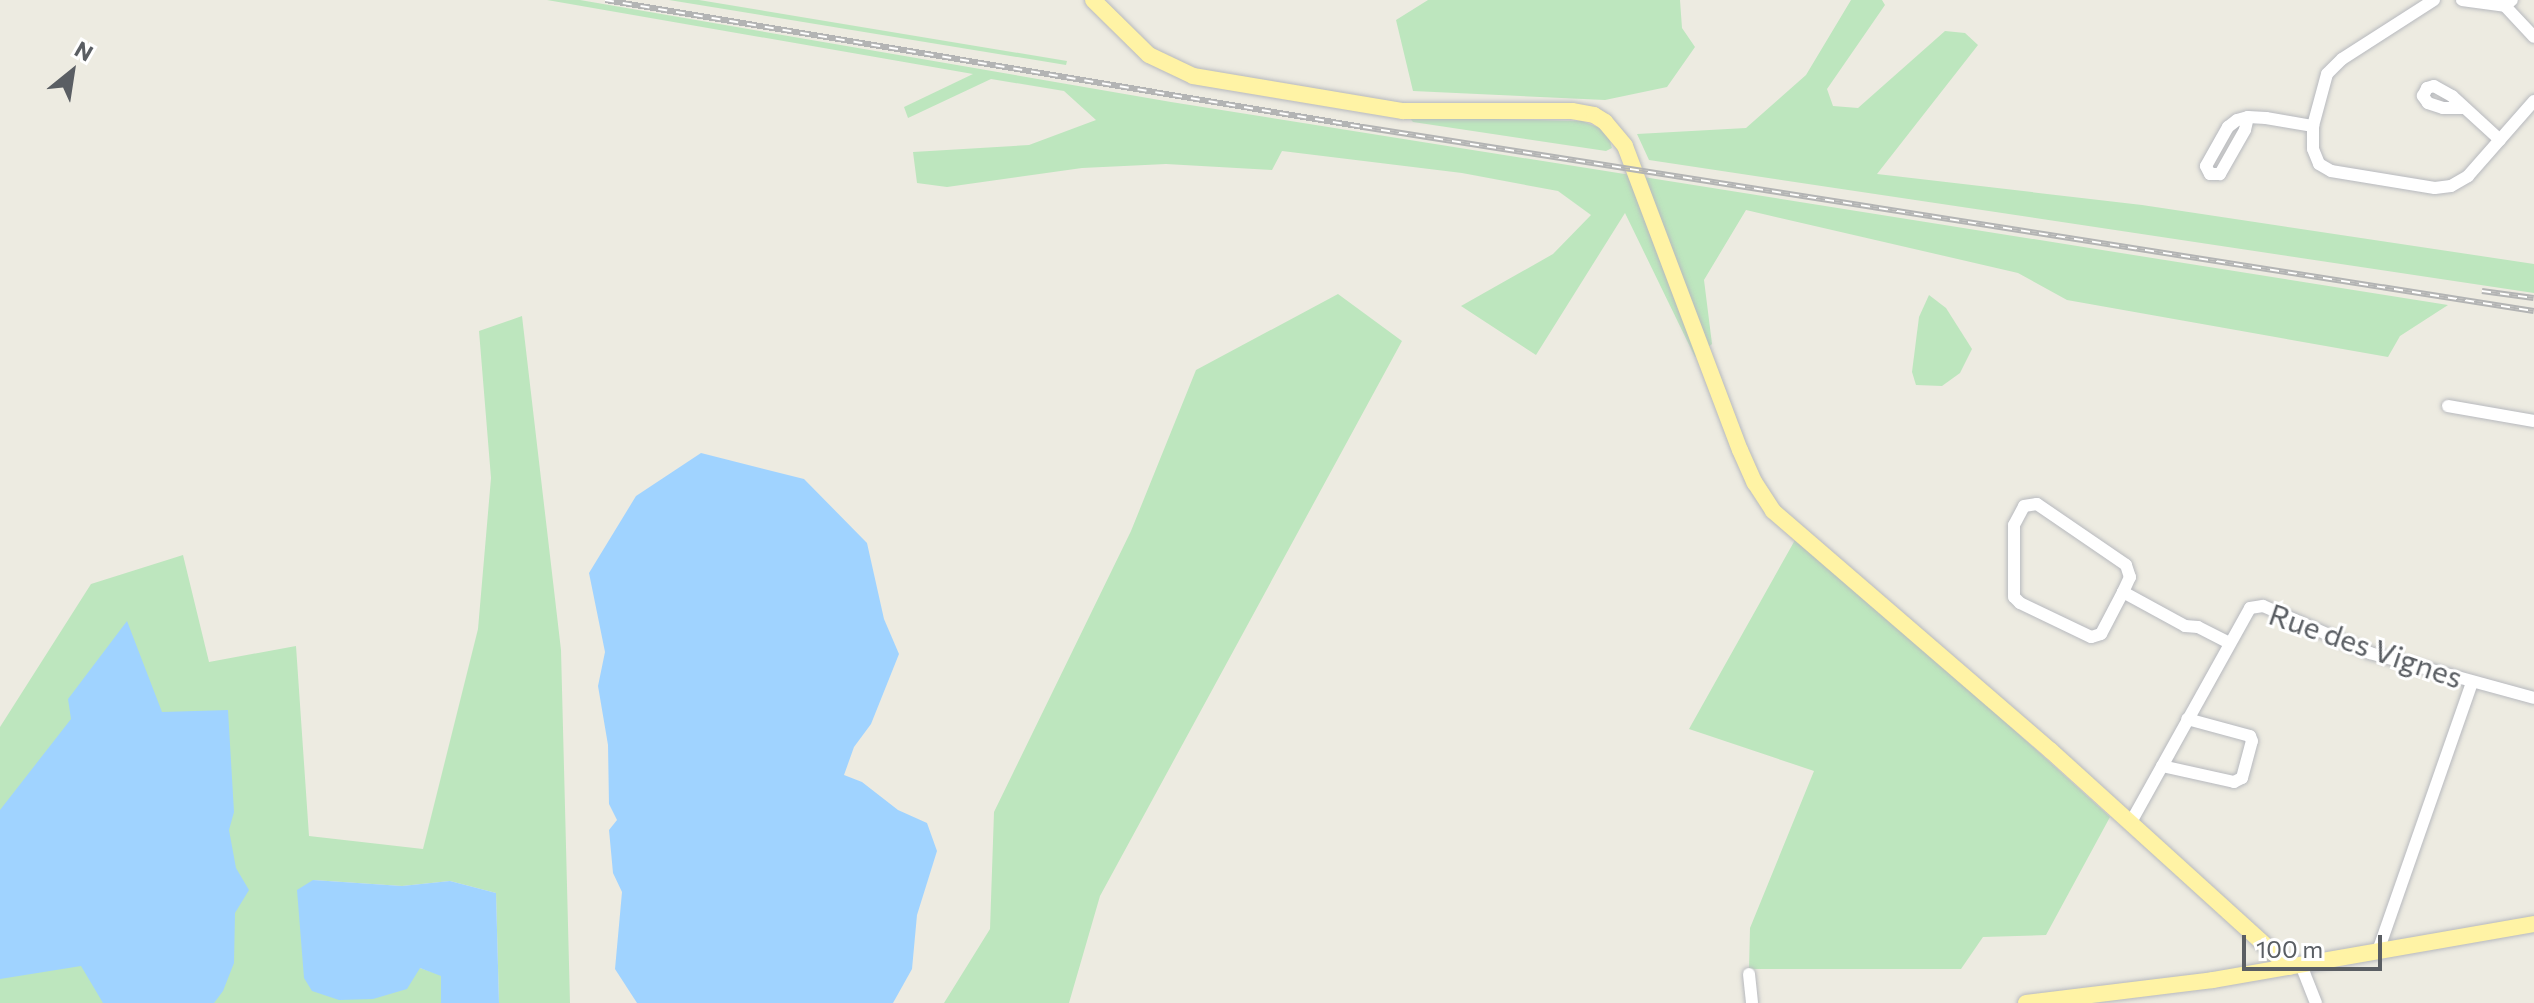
<!DOCTYPE html>
<html>
<head>
<meta charset="utf-8">
<style>
  body { margin:0 }
  #map { position:relative; width:2534px; height:1003px; overflow:hidden; background:#edebe1; font-family:Commissioner,sans-serif }
  div>[style] { position:absolute }
  [style*='--x'] { left:calc(var(--x)*1px); top:calc(var(--y)*1px); width:calc(var(--w)*1px); rotate:calc(var(--a)*1deg) }
  .green>* { inset:0; background:#bde6be }
  .water>* { inset:0; background:#a0d3ff }
  .roads { filter:drop-shadow(0 0 2px #b7b9be) drop-shadow(0 0 2px #b7b9be) }
  .minor>* { height:12px; margin:-6px; padding:0 6px; transform-origin:6px; border-radius:6px; background:#fff }
  .major>* { height:16px; margin:-8px; padding:0 8px; transform-origin:8px; border-radius:8px; background:#fff3a5 }
  .rail>* { height:6px; margin-top:-3px; transform-origin:0; background:repeating-linear-gradient(90deg,#fff 0 9px,#b3b4b4 0 18px); box-sizing:border-box; border-block:2px solid #b3b4b4 }
  span { translate:-50% -50%; white-space:nowrap; text-align:center; line-height:1.15; -webkit-text-stroke:6px #fff; paint-order:stroke }
  .street-label { font-size:30px; color:#5a5e63 }
  .north { position:absolute; left:32px; top:32px; width:80px; height:80px; -webkit-text-stroke:6px #fff; paint-order:stroke; rotate:30deg; font-size:22px; font-weight:700; line-height:32px; text-align:center; color:#5a5e63 }
  .north::after { content:''; display:block; margin:auto; width:28px; height:36px; background:#5a5e63; clip-path:polygon(50% 0,100% 100%,50% 72%,0 100%) }
  .scale { position:absolute; left:2242px; top:935px; width:140px; height:36px; box-sizing:border-box; border:4px solid #5a5e63; border-top:0; padding-left:10px; font-size:24px; line-height:28px; white-space:nowrap; color:#5a5e63; -webkit-text-stroke:6px #fff; paint-order:stroke }
</style>
</head>
<body>
<div id="map">
  <div class="green">
    <i style="clip-path:polygon(547px 0,580px 0,1171px 102px,2448px 305px,2400px 336px,2388px 357px,2067px 300px,2018px 273px,1746px 210px,1704px 280px,1712px 344px,1695px 357px,1625px 213px,1536px 355px,1461px 306px,1553px 254px,1591px 215px,1558px 191px,1462px 173px,1282px 151px,1272px 170px,1166px 164px,1082px 168px,947px 187px,917px 183px,913px 152px,1029px 145px,1096px 120px,1064px 91px,991px 79px,908px 118px,904px 107px,973px 74px)"></i>
    <i style="clip-path:polygon(669px 0,699px 0,1067px 61px,1066px 65px)"></i>
    <i style="clip-path:polygon(1428px 0,1680px 0,1682px 28px,1695px 47px,1667px 87px,1605px 100px,1413px 91px,1396px 20px)"></i>
    <i style="clip-path:polygon(1851px 0,1882px 0,1885px 5px,1827px 89px,1833px 106px,1858px 108px,1945px 31px,1965px 33px,1978px 45px,1877px 174px,2142px 205px,2534px 264px,2534px 293px,1649px 160px,1637px 134px,1746px 128px,1806px 75px)"></i>
    <i style="clip-path:polygon(1409px 117px,1582px 121px,1600px 128px,1609px 138px,1612px 148px,1606px 151px,1413px 122px)"></i>
    <i style="clip-path:polygon(1338px 294px,1402px 341px,1100px 896px,1069px 1003px,944px 1003px,990px 929px,994px 812px,1131px 531px,1196px 370px)"></i>
    <i style="clip-path:polygon(1929px 295px,1946px 308px,1972px 349px,1960px 373px,1942px 386px,1916px 385px,1912px 372px,1919px 317px)"></i>
    <i style="clip-path:polygon(522px 316px,561px 650px,570px 1003px,499px 1003px,496px 893px,450px 881px,402px 886px,313px 880px,420px 968px,441px 975px,441px 1003px,0 1003px,0 727px,91px 584px,183px 555px,209px 662px,296px 646px,309px 836px,423px 849px,478px 629px,491px 478px,479px 331px)"></i>
    <i style="clip-path:polygon(1795px 540px,1879px 607px,2110px 817px,2046px 935px,1983px 937px,1961px 969px,1749px 969px,1750px 928px,1814px 771px,1689px 729px)"></i>
  </div>
  <div class="water">
    <i style="clip-path:polygon(701px 453px,804px 479px,867px 543px,884px 619px,899px 654px,871px 724px,854px 747px,844px 775px,862px 782px,898px 810px,927px 823px,937px 851px,917px 915px,912px 969px,893px 1003px,637px 1003px,615px 969px,622px 892px,613px 873px,609px 830px,617px 820px,609px 804px,608px 745px,598px 686px,605px 652px,589px 573px,636px 496px)"></i>
    <i style="clip-path:polygon(127px 621px,162px 712px,228px 710px,234px 812px,229px 830px,236px 868px,249px 890px,235px 913px,234px 963px,223px 991px,214px 1003px,103px 1003px,81px 966px,0 979px,0 810px,71px 719px,68px 699px)"></i>
    <i style="clip-path:polygon(313px 880px,402px 886px,450px 881px,496px 893px,499px 1003px,441px 1003px,441px 976px,420px 968px,407px 989px,373px 999px,339px 1000px,312px 991px,304px 978px,297px 890px)"></i>
  </div>
  <div class="roads">
    <div class="minor">
      <i style="--x:2434;--y:0;--w:109;--a:147.3"></i>
      <i style="--x:2342;--y:59;--w:21;--a:135"></i>
      <i style="--x:2327;--y:74;--w:54;--a:105.1"></i>
      <i style="--x:2313;--y:126;--w:23;--a:90"></i>
      <i style="--x:2313;--y:149;--w:16;--a:68"></i>
      <i style="--x:2319;--y:164;--w:14;--a:30"></i>
      <i style="--x:2331;--y:171;--w:105;--a:9.3"></i>
      <i style="--x:2435;--y:188;--w:16;--a:-7"></i>
      <i style="--x:2451;--y:186;--w:20;--a:-30"></i>
      <i style="--x:2468;--y:176;--w:100;--a:-48.7"></i>
      <i style="--x:2462;--y:0;--w:43;--a:7.9"></i>
      <i style="--x:2505;--y:6;--w:9;--a:-41"></i>
      <i style="--x:2505;--y:6;--w:42;--a:46.9"></i>
      <i style="--x:2463;--y:108;--w:20;--a:180"></i>
      <i style="--x:2443;--y:108;--w:16;--a:-162"></i>
      <i style="--x:2428;--y:103;--w:9;--a:-126"></i>
      <i style="--x:2423;--y:96;--w:9;--a:-63"></i>
      <i style="--x:2427;--y:88;--w:7;--a:-16"></i>
      <i style="--x:2434;--y:86;--w:21;--a:29"></i>
      <i style="--x:2452;--y:96;--w:65;--a:42.5"></i>
      <i style="--x:2248;--y:117;--w:13;--a:103"></i>
      <i style="--x:2245;--y:130;--w:51;--a:119.6"></i>
      <i style="--x:2220;--y:174;--w:10;--a:180"></i>
      <i style="--x:2210;--y:174;--w:9;--a:-117"></i>
      <i style="--x:2206;--y:166;--w:45;--a:-60.6"></i>
      <i style="--x:2228;--y:127;--w:11;--a:-38"></i>
      <i style="--x:2237;--y:120;--w:11;--a:-15"></i>
      <i style="--x:2248;--y:117;--w:18;--a:3"></i>
      <i style="--x:2266;--y:118;--w:48;--a:9.7"></i>
      <i style="--x:2448;--y:406;--w:87;--a:9.9"></i>
      <i style="--x:2123;--y:592;--w:47;--a:117.6"></i>
      <i style="--x:2101;--y:634;--w:10;--a:163"></i>
      <i style="--x:2091;--y:637;--w:79;--a:-154.4"></i>
      <i style="--x:2020;--y:603;--w:8;--a:-135"></i>
      <i style="--x:2014;--y:597;--w:72;--a:-90"></i>
      <i style="--x:2014;--y:525;--w:21;--a:-62"></i>
      <i style="--x:2024;--y:506;--w:13;--a:-9"></i>
      <i style="--x:2037;--y:504;--w:108;--a:34.4"></i>
      <i style="--x:2126;--y:565;--w:13;--a:72"></i>
      <i style="--x:2130;--y:577;--w:17;--a:115"></i>
      <i style="--x:2123;--y:592;--w:71;--a:28.7"></i>
      <i style="--x:2185;--y:626;--w:13;--a:4"></i>
      <i style="--x:2198;--y:627;--w:35;--a:27"></i>
      <i style="--x:2162;--y:766;--w:74;--a:12.5"></i>
      <i style="--x:2234;--y:782;--w:9;--a:-27"></i>
      <i style="--x:2242;--y:778;--w:38;--a:-75"></i>
      <i style="--x:2252;--y:741;--w:5;--a:-112"></i>
      <i style="--x:2250;--y:736;--w:65;--a:-164.9"></i>
      <i style="--x:2131;--y:822;--w:245;--a:-60.9"></i>
      <i style="--x:2250;--y:608;--w:13;--a:-9"></i>
      <i style="--x:2263;--y:606;--w:117;--a:23.7"></i>
      <i style="--x:2370;--y:653;--w:170;--a:15.3"></i>
      <i style="--x:2378;--y:951;--w:284;--a:-70.7"></i>
      <i style="--x:2301;--y:965;--w:41;--a:68.5"></i>
      <i style="--x:1749;--y:974;--w:29;--a:84"></i>
    </div>
    <div class="major">
      <i style="--x:1093;--y:0;--w:78;--a:44.5"></i>
      <i style="--x:1149;--y:55;--w:49;--a:25.5"></i>
      <i style="--x:1193;--y:76;--w:213;--a:9.5"></i>
      <i style="--x:1403;--y:111;--w:169;--a:0"></i>
      <i style="--x:1572;--y:111;--w:22;--a:10"></i>
      <i style="--x:1594;--y:115;--w:13;--a:32"></i>
      <i style="--x:1605;--y:122;--w:31;--a:50"></i>
      <i style="--x:1625;--y:146;--w:325;--a:69.3"></i>
      <i style="--x:1740;--y:450;--w:36;--a:66"></i>
      <i style="--x:1755;--y:483;--w:33;--a:57"></i>
      <i style="--x:1773;--y:511;--w:366;--a:40.8"></i>
      <i style="--x:2050;--y:750;--w:323;--a:42.2"></i>
      <i style="--x:2026;--y:1003;--w:188;--a:-7"></i>
      <i style="--x:2213;--y:980;--w:326;--a:-9.9"></i>
    </div>
  </div>
  <div class="rail">
    <i style="--x:605;--y:0;--w:769;--a:9.51"></i>
    <i style="--x:1363;--y:127;--w:1185;--a:8.93"></i>
    <i style="--x:2482;--y:291;--w:52;--a:7.7"></i>
  </div>
  <div class="street-label">
    <span style="left:2366px;top:645px;rotate:19deg">Rue des Vignes</span>
  </div>
  <div class="north">N</div>
  <div class="scale">100 m</div>
</div>
</body>
</html>
